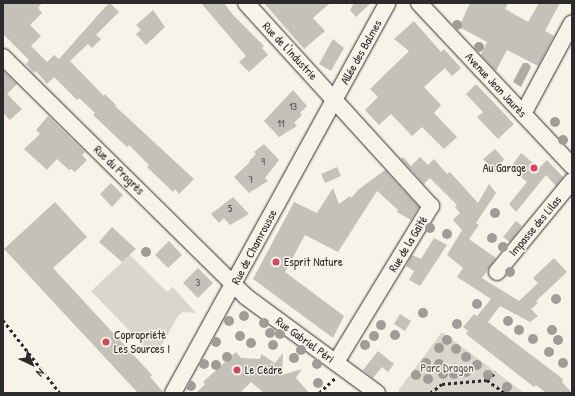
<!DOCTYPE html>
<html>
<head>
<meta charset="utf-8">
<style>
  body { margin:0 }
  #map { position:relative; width:575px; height:396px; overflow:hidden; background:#f7f3e8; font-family:"Patrick Hand",sans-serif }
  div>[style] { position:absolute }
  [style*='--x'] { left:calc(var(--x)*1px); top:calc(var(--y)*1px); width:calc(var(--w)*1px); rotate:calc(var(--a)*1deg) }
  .green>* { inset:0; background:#dad6cc }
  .water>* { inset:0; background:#afaca4 }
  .building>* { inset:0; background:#c4c1b9 }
  .path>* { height:2.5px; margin-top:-1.25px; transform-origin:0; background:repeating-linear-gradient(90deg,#2b2b2b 0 3px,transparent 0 6px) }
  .roads { filter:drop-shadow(0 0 1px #2b2b2b) drop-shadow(0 0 1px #2b2b2b) }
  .minor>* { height:16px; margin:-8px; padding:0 8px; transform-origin:8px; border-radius:8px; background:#f7f3e8 }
  .trees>* { width:10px; height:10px; margin:-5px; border-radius:50%; background:#9f9d96 }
  .dots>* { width:11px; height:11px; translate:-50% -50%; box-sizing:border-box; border:2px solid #f7f3e8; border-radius:50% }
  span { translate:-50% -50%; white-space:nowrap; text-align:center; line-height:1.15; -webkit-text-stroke:3px #f7f3e8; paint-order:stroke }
  .number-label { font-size:10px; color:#51504e }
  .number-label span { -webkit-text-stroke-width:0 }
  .street-label { font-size:12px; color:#2b2b2b }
  .poi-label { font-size:12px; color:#2b2b2b }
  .right { translate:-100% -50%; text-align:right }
  .left { translate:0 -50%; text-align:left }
  .park-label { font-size:12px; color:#575653 }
  .frame { position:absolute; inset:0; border:4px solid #2b2b2b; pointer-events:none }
  .north { position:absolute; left:12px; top:344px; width:40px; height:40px; -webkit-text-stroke:3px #f7f3e8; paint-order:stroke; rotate:136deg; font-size:11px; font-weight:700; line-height:16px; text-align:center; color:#2b2b2b }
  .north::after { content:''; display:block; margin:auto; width:14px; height:18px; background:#2b2b2b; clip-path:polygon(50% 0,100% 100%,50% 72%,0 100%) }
</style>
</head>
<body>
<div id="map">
  <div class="green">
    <i style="clip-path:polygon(130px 255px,167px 292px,173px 287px,196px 313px,183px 312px,178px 316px,158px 352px,151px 353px,91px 291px)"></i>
    <i style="clip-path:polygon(442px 332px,496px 372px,524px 393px,401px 393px,398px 391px)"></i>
  </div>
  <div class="water">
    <i style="clip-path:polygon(523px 63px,528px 63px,531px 67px,521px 87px,513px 82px)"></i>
  </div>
  <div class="building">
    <i style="clip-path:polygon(3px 3px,42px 3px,38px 8px,42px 13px,30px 25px,41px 36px,31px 46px,47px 62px,54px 55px,59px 59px,106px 6px,110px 3px,119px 12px,96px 35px,101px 39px,92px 48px,88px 44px,70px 61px,104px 96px,105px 94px,116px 105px,115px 106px,194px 179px,179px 194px,175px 189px,173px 192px,147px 167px,149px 165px,129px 145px,127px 147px,93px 115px,95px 113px,79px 98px,77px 100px,54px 77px,47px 84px,36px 71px,34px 73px,26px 64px,29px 60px,3px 34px)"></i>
    <i style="clip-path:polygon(201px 3px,224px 3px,233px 15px,264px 46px,262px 48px,268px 55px,249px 72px,239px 62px,246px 56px)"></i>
    <i style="clip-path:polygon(264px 3px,330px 3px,313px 18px,325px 31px,304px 49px)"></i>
    <i style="clip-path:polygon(354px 3px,371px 3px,356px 17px,350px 10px)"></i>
    <i style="clip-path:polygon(470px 3px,508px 3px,505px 9px,528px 22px,539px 3px,560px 3px,545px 31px,554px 36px,538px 66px,507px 50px,496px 71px,481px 55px,487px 42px,459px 27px)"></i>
    <i style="clip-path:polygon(153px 10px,165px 27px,146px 45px,136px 34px,141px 30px,136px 25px)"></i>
    <i style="clip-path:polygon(414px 21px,441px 52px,444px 49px,461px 68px,452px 76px,445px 68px,424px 87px,441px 105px,434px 113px,457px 137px,444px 149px,422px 127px,412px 136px,391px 114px,379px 125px,365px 110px,378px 97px,370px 89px,409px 51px,394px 39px)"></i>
    <i style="clip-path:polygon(333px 39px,344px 48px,331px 71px,319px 64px)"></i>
    <i style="clip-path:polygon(3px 71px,17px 84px,7px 94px,22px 109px,10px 120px,3px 113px)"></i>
    <i style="clip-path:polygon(476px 84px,514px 124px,498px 139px,477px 117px,483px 112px,466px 94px)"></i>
    <i style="clip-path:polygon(293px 90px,307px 106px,300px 113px,302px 115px,294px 123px,297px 126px,279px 137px,264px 121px)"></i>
    <i style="clip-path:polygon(48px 116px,85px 152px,82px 155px,87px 160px,75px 172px,71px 169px,69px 170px,57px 159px,47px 170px,24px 149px,40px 134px,36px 130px)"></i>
    <i style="clip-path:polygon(264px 144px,279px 160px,265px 178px,268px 181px,249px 193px,234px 177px,250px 162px,249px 161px,256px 154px,254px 152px)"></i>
    <i style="clip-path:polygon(495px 149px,504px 159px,496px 173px,483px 159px)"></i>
    <i style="clip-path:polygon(521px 153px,539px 168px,547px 160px,563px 177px,556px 186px,546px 175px,516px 212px,509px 204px,527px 182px,510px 168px)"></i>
    <i style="clip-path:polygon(403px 157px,411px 166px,420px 157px,428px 165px,434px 159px,447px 174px,450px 172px,478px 203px,489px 184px,496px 193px,476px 223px,479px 225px,469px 239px,496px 258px,482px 278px,519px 301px,538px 283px,533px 278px,554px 258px,567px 272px,536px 301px,538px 303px,531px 309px,538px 316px,530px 322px,500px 306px,488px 322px,563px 379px,562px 382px,572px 393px,546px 393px,536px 385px,534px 387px,466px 334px,468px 331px,463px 327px,474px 314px,477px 316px,491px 299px,457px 277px,463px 268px,447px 255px,462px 230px,453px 220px,460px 213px,455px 207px,457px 205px,430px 178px,424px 184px,401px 159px)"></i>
    <i style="clip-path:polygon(337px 167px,341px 176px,325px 183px,321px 174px)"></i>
    <i style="clip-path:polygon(385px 170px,419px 207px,411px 220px,397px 212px,398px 210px,377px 191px,338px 252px,305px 235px,285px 272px,344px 316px,333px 338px,253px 279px,294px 202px,317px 213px,333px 188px,339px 204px,350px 196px,351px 198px,359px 189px)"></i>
    <i style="clip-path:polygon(111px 183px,123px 195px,112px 207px,100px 194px)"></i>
    <i style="clip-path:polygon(233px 197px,249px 214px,230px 225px,224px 218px,219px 223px,211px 214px)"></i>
    <i style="clip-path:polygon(55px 202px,87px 237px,53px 268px,152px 375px,150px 377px,164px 393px,138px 393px,4px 249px)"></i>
    <i style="clip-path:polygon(516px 221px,522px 226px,510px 242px,503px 237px)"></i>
    <i style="clip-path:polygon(112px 227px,136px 249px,122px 262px,99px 242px)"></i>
    <i style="clip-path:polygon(434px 238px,447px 245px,420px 286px,409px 280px,414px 271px,406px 266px,412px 255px,421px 259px)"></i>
    <i style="clip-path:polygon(169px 241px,182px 255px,168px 268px,155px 255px)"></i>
    <i style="clip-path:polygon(198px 268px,213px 283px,198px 298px,183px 283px)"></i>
    <i style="clip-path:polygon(400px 314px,411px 321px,405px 331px,394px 324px)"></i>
    <i style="clip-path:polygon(378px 351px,394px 364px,388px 372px,382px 367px,373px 378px,363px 370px)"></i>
    <i style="clip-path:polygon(236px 352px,241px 358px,260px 359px,261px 354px,275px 363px,283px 353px,282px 375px,302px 369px,296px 378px,309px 393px,264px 393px,251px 382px,240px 393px,196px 393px,205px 384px,203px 382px)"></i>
  </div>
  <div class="path">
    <i style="--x:3;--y:320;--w:93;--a:52"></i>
    <i style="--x:487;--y:380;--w:22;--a:36"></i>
    <i style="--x:319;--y:393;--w:22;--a:-43"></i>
    <i style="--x:430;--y:393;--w:15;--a:-37"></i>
    <i style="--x:442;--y:384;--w:45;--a:-5.1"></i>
    <i style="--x:487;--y:380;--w:12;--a:-42"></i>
  </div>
  <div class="roads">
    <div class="minor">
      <i style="--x:246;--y:3;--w:275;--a:47.7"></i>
      <i style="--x:431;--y:206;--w:183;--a:121.3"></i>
      <i style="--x:419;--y:3;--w:224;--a:46.8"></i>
      <i style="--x:3;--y:57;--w:340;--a:44.6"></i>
      <i style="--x:245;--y:296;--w:164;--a:36.3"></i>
      <i style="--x:523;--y:114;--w:103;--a:-61.7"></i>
      <i style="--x:497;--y:272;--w:118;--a:-50.5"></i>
      <i style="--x:173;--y:393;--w:445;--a:-61.2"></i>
    </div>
  </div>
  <div class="trees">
    <i style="left:457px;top:25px"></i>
    <i style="left:479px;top:47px"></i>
    <i style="left:555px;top:122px"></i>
    <i style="left:563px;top:140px"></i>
    <i style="left:495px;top:213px"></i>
    <i style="left:430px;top:228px"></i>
    <i style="left:447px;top:234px"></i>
    <i style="left:492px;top:238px"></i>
    <i style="left:503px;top:247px"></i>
    <i style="left:146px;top:252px"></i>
    <i style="left:510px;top:272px"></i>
    <i style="left:556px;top:299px"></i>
    <i style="left:477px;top:304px"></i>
    <i style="left:423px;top:313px"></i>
    <i style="left:244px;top:316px"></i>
    <i style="left:229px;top:321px"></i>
    <i style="left:508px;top:321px"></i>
    <i style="left:264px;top:323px"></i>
    <i style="left:457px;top:324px"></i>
    <i style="left:381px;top:325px"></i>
    <i style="left:519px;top:330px"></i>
    <i style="left:552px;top:330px"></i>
    <i style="left:270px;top:333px"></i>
    <i style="left:280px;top:334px"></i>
    <i style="left:395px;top:335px"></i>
    <i style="left:240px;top:336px"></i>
    <i style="left:374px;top:336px"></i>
    <i style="left:533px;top:339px"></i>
    <i style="left:447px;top:340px"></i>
    <i style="left:558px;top:340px"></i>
    <i style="left:216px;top:342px"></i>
    <i style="left:251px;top:343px"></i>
    <i style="left:273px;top:345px"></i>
    <i style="left:365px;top:345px"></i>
    <i style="left:439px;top:348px"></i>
    <i style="left:456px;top:349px"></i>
    <i style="left:301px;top:350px"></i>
    <i style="left:549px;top:352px"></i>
    <i style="left:227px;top:357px"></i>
    <i style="left:466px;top:357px"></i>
    <i style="left:294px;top:358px"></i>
    <i style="left:426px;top:363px"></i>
    <i style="left:563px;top:363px"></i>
    <i style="left:204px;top:364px"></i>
    <i style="left:317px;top:364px"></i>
    <i style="left:439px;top:364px"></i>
    <i style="left:216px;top:365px"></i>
    <i style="left:477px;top:365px"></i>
    <i style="left:466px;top:372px"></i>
    <i style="left:443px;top:374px"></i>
    <i style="left:454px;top:374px"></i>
    <i style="left:416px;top:375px"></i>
    <i style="left:488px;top:375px"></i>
    <i style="left:428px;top:379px"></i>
    <i style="left:318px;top:383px"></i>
    <i style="left:191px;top:386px"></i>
    <i style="left:507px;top:387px"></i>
  </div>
  <div class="dots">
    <i style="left:534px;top:168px;background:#d1495b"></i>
    <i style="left:276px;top:262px;background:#d1495b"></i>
    <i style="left:106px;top:342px;background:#d1495b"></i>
    <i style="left:237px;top:370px;background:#d1495b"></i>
  </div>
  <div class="number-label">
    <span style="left:293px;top:107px">13</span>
    <span style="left:281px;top:124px">11</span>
    <span style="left:263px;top:162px">9</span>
    <span style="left:251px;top:180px">7</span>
    <span style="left:230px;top:209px">5</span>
    <span style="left:198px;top:283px">3</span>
  </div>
  <div class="street-label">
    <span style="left:290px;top:51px;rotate:47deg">Rue de l'Industrie</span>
    <span style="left:361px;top:52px;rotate:-61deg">Allée des Balmes</span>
    <span style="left:496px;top:85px;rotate:47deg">Avenue Jean Jaurès</span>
    <span style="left:119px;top:170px;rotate:44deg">Rue du Progrès</span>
    <span style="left:535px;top:226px;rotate:-50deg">Impasse des Lilas</span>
    <span style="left:408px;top:244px;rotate:-59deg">Rue de la Gaîté</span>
    <span style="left:254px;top:247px;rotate:-62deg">Rue de Chamrousse</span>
    <span style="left:305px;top:340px;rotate:36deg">Rue Gabriel Péri</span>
  </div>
  <div class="poi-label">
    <span class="right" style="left:526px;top:168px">Au Garage</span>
    <span class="left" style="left:284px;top:262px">Esprit Nature</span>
    <span class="left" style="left:114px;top:342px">Copropriété<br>Les Sources I</span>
    <span class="left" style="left:245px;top:370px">Le Cédre</span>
  </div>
  <div class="park-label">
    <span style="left:447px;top:368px">Parc Dragon</span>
  </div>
  <div class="frame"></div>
  <div class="north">N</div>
</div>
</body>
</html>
